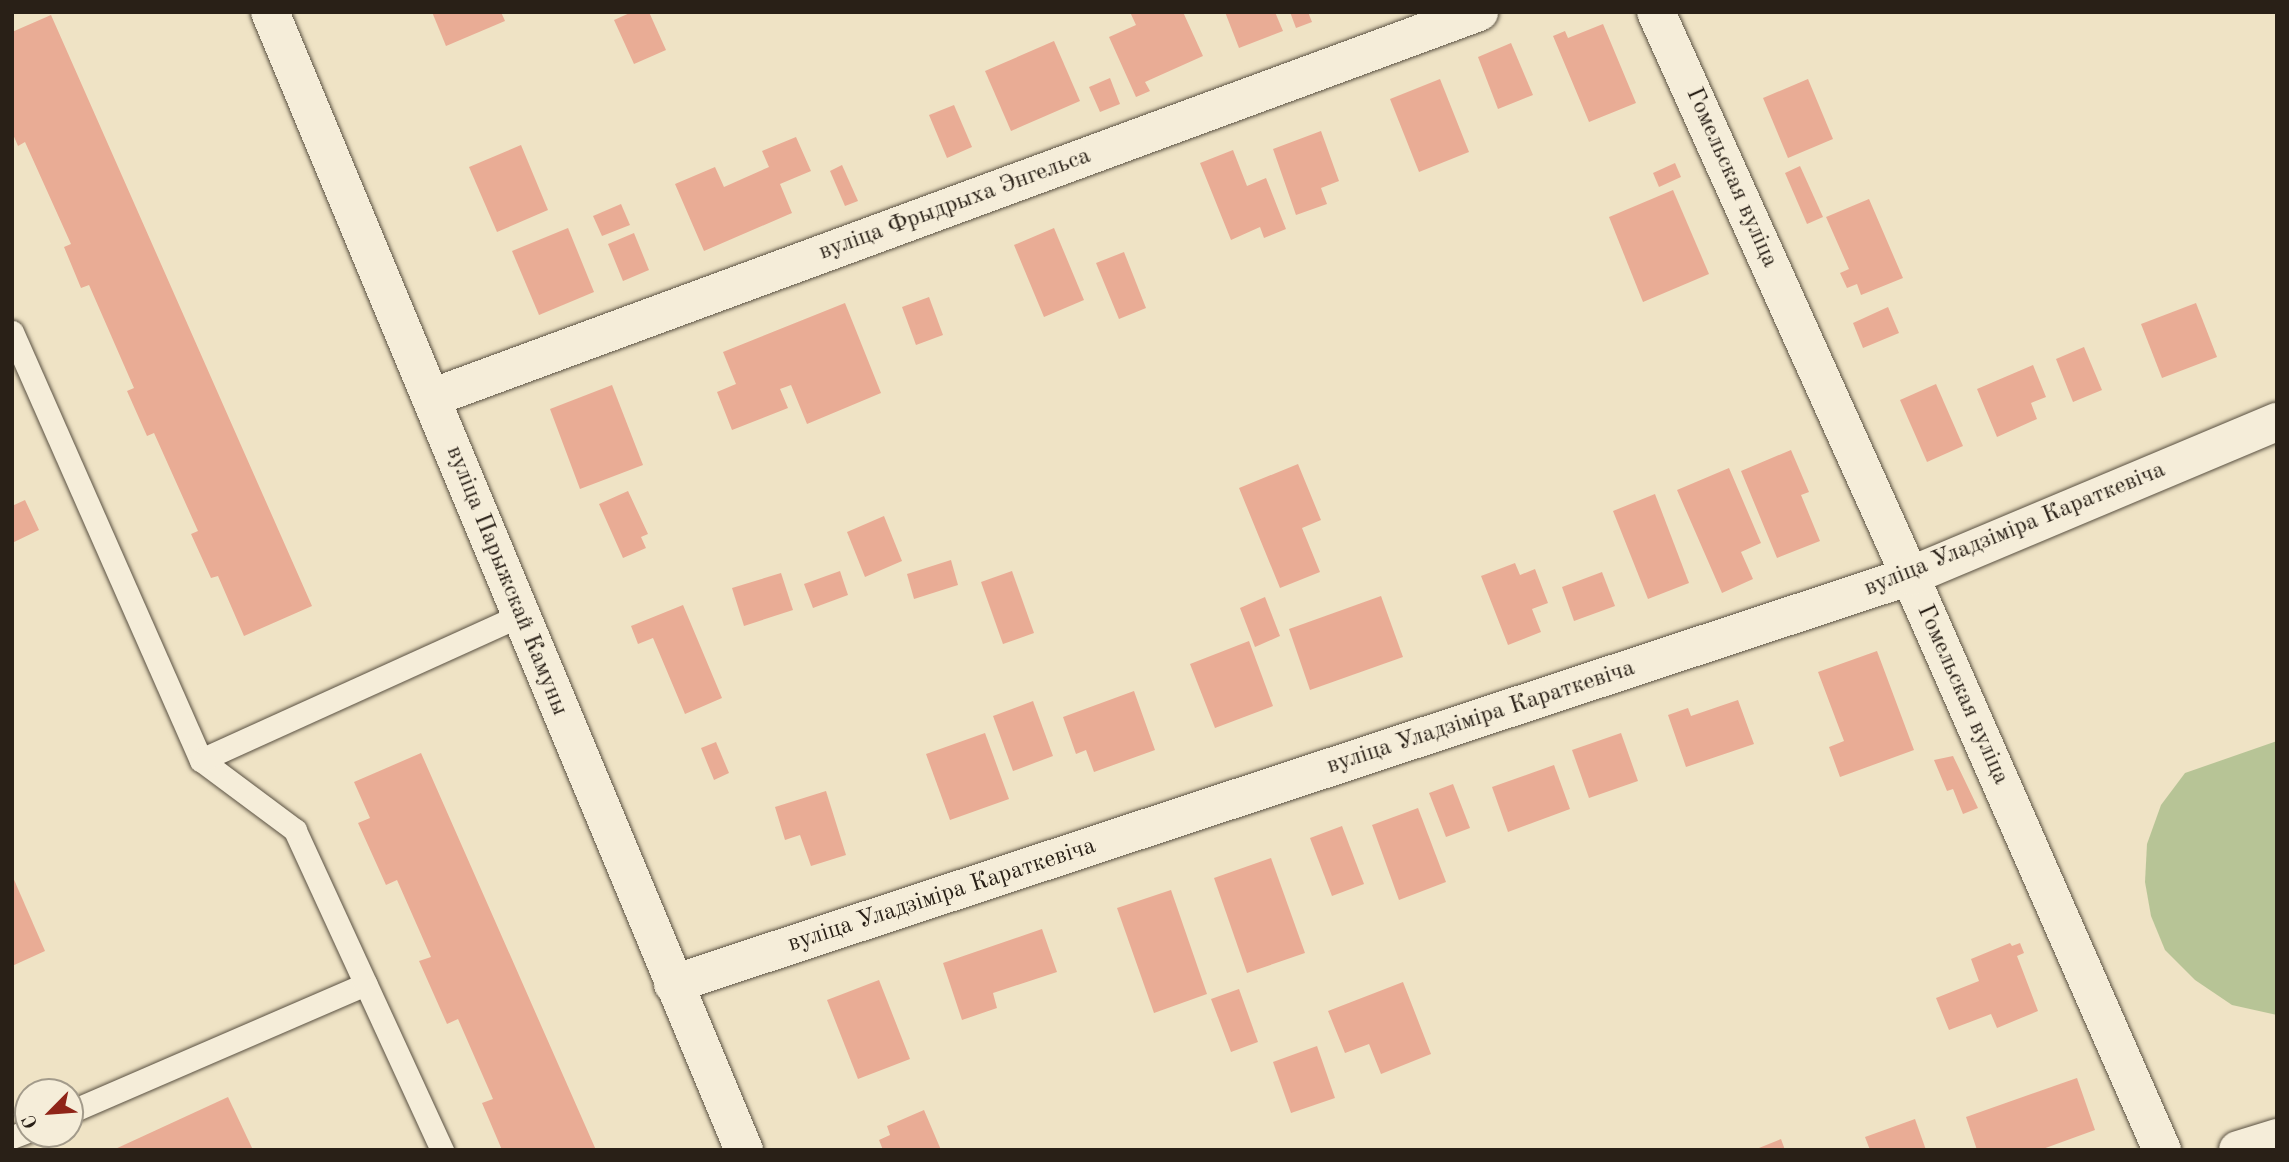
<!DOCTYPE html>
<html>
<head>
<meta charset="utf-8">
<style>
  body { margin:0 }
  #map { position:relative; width:2289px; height:1162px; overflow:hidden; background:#efe3c5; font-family:"Old Standard TT",serif }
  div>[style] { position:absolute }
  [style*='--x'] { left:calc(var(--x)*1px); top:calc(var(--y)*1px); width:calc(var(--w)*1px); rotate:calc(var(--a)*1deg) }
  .green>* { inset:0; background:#b7c496 }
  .building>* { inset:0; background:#e9ac95 }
  .roads { filter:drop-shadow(0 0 2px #5a5142) drop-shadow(0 0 2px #5a5142) }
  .service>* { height:23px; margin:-11.5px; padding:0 11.5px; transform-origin:11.5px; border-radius:11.5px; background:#f5edd9 }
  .minor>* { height:38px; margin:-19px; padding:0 19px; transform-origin:19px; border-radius:19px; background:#f5edd9 }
  .secondary>* { height:38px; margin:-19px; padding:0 19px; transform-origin:19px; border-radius:19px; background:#f5edd9 }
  span { translate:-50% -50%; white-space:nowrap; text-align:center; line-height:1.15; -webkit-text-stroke:6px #f5edd9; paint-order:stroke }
  .street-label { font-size:24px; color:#292017 }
  .frame { position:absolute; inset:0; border:14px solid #292017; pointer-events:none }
  .north { position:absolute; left:14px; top:1078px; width:70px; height:70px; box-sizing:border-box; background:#f5edd9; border:2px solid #a39b8b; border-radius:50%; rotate:245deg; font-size:19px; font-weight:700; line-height:28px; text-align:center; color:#292017 }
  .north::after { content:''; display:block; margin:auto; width:24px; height:32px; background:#8f2418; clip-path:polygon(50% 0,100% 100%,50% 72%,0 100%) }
</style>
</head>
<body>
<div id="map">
  <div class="green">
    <i style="clip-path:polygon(2277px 741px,2277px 1015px,2232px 1005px,2195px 980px,2165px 950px,2151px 916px,2145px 882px,2147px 844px,2161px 805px,2185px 773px)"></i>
  </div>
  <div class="building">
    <i style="clip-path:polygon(432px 12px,501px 12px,505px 21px,446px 46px)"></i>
    <i style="clip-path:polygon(632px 12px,649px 12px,666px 50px,634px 64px,614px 20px)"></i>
    <i style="clip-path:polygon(1130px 12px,1183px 12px,1203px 56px,1145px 82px,1150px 91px,1136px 97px,1109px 37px,1136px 25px)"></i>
    <i style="clip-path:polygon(1225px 12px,1275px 12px,1283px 31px,1239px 48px)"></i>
    <i style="clip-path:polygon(1290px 12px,1308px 12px,1312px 22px,1296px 28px)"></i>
    <i style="clip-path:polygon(51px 15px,312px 606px,244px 636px,218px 576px,211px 578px,191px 534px,198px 531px,154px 433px,147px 436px,127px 391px,134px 388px,89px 285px,81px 288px,64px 247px,71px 244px,25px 142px,18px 146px,12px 132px,12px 32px)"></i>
    <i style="clip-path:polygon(1603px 24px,1636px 103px,1589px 122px,1553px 36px,1565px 31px,1568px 38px)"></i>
    <i style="clip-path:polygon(1054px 41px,1080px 101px,1011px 131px,985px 71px)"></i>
    <i style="clip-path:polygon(1511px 43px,1533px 95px,1498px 109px,1478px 57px)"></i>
    <i style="clip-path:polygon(1110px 78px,1120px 104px,1100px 112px,1089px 87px)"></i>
    <i style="clip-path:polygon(1440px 79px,1469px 152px,1419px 172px,1390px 99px)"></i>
    <i style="clip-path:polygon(1808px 79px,1833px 139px,1788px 158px,1763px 98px)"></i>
    <i style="clip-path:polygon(954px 105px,972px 147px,947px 158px,929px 115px)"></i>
    <i style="clip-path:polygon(1321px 131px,1339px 181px,1321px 188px,1327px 204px,1296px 215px,1273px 149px)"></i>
    <i style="clip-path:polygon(796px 137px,811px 171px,780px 184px,792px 213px,704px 251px,675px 184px,715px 167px,724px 187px,769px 167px,762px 151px)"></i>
    <i style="clip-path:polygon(521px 145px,548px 210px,497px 232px,469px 167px)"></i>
    <i style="clip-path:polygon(1233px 150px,1247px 186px,1266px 178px,1286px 229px,1264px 238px,1260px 227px,1231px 240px,1200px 163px)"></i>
    <i style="clip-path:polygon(1675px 163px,1681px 177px,1659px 187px,1653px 173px)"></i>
    <i style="clip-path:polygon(842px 165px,858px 201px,845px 206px,830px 171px)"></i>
    <i style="clip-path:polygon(1800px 166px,1823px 217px,1807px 224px,1785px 173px)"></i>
    <i style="clip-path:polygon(1673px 190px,1709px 274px,1643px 302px,1609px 217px)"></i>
    <i style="clip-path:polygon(1869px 199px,1903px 278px,1861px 295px,1857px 284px,1847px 288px,1840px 273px,1849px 269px,1826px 217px)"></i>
    <i style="clip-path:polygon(621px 204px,630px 225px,602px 236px,593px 216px)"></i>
    <i style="clip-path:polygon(568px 228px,594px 292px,539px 315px,512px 251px)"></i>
    <i style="clip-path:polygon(1054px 228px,1084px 300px,1044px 317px,1014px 245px)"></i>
    <i style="clip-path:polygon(634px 233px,649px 270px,623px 281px,608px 244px)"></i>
    <i style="clip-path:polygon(1124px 252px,1146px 308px,1119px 319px,1096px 263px)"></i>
    <i style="clip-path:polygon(929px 297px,943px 335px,916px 345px,902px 307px)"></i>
    <i style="clip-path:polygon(845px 303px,881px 393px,807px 424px,791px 385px,780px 389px,788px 408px,732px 430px,717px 392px,736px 384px,723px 352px)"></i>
    <i style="clip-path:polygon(2196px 303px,2217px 357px,2162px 378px,2141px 324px)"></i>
    <i style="clip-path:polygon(1888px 307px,1899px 333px,1863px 348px,1853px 323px)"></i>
    <i style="clip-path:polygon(2084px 347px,2102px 390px,2073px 402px,2056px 359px)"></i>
    <i style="clip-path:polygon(2033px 365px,2046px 397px,2031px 403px,2037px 419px,1997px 437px,1977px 389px)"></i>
    <i style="clip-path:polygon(1936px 384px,1963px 446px,1927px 462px,1900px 400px)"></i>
    <i style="clip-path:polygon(612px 385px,643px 465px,580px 489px,550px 409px)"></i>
    <i style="clip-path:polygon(1791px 450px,1809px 492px,1801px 495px,1820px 541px,1777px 558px,1741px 471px)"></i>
    <i style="clip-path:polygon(1298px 464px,1321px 520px,1302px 528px,1320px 572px,1280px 588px,1239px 488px)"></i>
    <i style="clip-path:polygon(1729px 468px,1761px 543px,1741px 552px,1753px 579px,1722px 593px,1677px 490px)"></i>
    <i style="clip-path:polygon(628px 491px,648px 534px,641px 537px,646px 548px,623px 558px,599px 504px)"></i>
    <i style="clip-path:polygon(1655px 494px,1689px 583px,1648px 599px,1613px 511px)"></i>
    <i style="clip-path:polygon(25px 500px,39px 530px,12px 543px,12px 506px)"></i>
    <i style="clip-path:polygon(884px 516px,902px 561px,865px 577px,847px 532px)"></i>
    <i style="clip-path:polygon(951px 560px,958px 585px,914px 599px,907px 574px)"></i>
    <i style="clip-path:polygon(1515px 563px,1520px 575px,1535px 569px,1548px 603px,1532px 609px,1541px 632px,1508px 645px,1481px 576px)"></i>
    <i style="clip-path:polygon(840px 571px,848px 595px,813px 608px,804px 584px)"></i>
    <i style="clip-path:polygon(1012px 571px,1034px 633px,1003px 644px,981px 582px)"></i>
    <i style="clip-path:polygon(1602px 572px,1615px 606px,1574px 621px,1562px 587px)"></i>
    <i style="clip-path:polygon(781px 573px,793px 610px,744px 626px,732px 588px)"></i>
    <i style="clip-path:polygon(1381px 596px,1403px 657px,1310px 690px,1289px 629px)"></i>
    <i style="clip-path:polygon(1265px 597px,1280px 636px,1255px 647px,1240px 608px)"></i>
    <i style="clip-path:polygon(683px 605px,722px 698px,685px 714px,653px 638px,638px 644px,631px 626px)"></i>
    <i style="clip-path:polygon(1249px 641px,1273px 706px,1215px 728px,1190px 664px)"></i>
    <i style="clip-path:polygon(1877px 651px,1914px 750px,1840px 777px,1829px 747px,1844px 741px,1818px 672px)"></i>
    <i style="clip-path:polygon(1134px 691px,1155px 750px,1094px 772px,1086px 750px,1076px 754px,1063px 717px)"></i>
    <i style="clip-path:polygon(1738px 700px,1754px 744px,1686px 767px,1668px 715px,1688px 708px,1691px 716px)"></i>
    <i style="clip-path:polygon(1033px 701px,1053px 756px,1013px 771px,993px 716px)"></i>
    <i style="clip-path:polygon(985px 733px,1009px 799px,950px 820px,926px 754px)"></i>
    <i style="clip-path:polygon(1621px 733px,1638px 781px,1589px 798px,1572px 750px)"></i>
    <i style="clip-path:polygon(716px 742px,729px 773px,714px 780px,701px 748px)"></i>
    <i style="clip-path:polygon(421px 753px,596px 1150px,502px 1150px,482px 1103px,493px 1099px,458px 1019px,447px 1024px,419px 961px,431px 957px,397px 880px,386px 885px,358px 823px,370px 818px,354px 782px)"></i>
    <i style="clip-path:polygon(1953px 756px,1978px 808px,1963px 814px,1953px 789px,1947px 791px,1934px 760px)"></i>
    <i style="clip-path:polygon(1554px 765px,1570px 809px,1508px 832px,1492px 787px)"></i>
    <i style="clip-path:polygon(1453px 784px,1470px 828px,1446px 837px,1429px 793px)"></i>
    <i style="clip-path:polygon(826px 791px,846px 855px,811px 866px,800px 835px,785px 840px,775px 807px)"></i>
    <i style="clip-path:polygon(1418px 808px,1446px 882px,1399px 900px,1372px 825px)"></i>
    <i style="clip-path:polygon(1342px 826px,1364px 884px,1332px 896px,1310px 838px)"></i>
    <i style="clip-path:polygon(1271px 858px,1305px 953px,1247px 973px,1214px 878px)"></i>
    <i style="clip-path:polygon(12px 875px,45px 951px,12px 966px)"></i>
    <i style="clip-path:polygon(1171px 890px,1207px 994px,1154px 1013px,1117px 908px)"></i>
    <i style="clip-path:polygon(1042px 929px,1057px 972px,993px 993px,997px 1008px,962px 1020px,943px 963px)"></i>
    <i style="clip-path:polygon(2010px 943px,2012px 946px,2020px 943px,2024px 953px,2017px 956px,2038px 1011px,1997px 1028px,1991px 1014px,1949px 1030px,1936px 998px,1979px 981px,1971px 959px)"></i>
    <i style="clip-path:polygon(879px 980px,910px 1059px,858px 1079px,827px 1000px)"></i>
    <i style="clip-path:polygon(1403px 982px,1431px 1054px,1381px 1074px,1369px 1044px,1345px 1053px,1328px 1011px)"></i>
    <i style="clip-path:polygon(1239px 989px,1258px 1042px,1231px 1052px,1211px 999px)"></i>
    <i style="clip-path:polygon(1317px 1046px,1335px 1098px,1291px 1113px,1273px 1062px)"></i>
    <i style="clip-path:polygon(2077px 1078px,2095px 1130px,2040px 1150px,1977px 1150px,1966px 1117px)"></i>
    <i style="clip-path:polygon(228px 1097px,253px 1150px,113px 1150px)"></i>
    <i style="clip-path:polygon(924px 1110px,941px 1150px,883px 1150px,879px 1140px,890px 1135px,887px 1126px)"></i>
    <i style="clip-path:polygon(1915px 1119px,1926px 1150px,1870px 1150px,1865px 1137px)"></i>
    <i style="clip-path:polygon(1781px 1139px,1785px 1150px,1754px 1150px)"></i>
  </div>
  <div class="roads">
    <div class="service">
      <i style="--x:12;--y:332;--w:468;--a:66.2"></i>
      <i style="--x:70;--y:1112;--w:322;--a:-23.4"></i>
      <i style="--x:12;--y:1137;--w:17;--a:-21"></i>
      <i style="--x:442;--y:1150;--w:352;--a:-114.7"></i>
      <i style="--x:295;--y:830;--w:117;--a:-143.3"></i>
      <i style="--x:201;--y:760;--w:350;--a:-24.4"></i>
    </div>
    <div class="minor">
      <i style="--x:1656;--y:12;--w:619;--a:65.76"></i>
      <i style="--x:1910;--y:576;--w:627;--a:66.3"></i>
      <i style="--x:431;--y:398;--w:1117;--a:-20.22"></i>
      <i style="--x:673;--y:984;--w:1303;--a:-18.25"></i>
      <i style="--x:1910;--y:576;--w:398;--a:-22.8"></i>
      <i style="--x:2238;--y:1150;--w:41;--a:-17.1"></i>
    </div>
    <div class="secondary">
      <i style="--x:270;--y:12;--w:1233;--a:67.39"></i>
    </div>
  </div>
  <div class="street-label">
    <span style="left:1731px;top:178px;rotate:66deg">Гомельская вуліца</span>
    <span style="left:955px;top:205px;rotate:-20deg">вуліца Фрыдрыха Энгельса</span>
    <span style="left:2015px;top:530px;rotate:-22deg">вуліца Уладзіміра Караткевіча</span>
    <span style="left:506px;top:581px;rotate:68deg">вуліца Парыжскай Камуны</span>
    <span style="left:1962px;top:695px;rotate:66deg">Гомельская вуліца</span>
    <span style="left:1481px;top:718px;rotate:-18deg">вуліца Уладзіміра Караткевіча</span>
    <span style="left:942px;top:896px;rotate:-18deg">вуліца Уладзіміра Караткевіча</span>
  </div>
  <div class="frame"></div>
  <div class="north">С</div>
</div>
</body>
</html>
